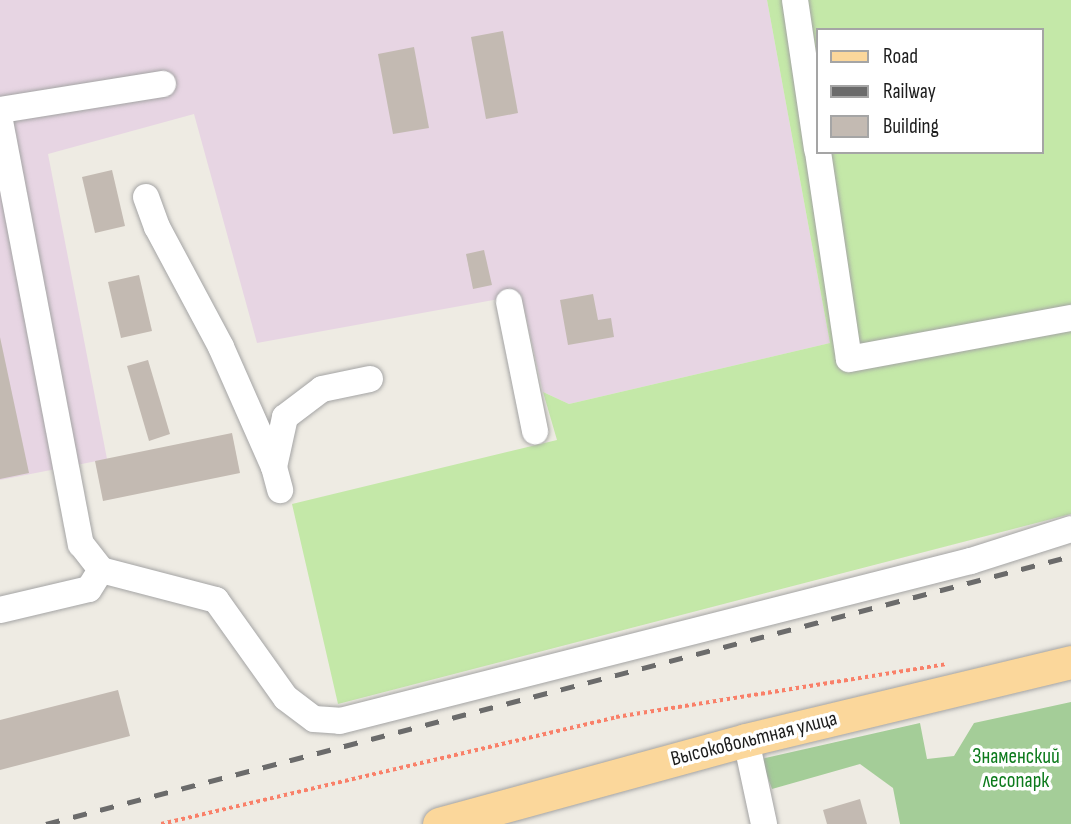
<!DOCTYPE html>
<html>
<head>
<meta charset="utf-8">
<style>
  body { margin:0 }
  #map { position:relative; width:1071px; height:824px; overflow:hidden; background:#eeebe3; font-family:"Sofia Sans Condensed",sans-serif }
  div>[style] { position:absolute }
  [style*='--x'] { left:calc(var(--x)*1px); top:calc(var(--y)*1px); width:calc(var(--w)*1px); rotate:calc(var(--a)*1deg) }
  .industrial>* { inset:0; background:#e7d5e3 }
  .grass>* { inset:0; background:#c4e8a8 }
  .forest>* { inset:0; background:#a4cd98 }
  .building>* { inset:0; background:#c3bab2 }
  .path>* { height:3.5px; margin-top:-1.75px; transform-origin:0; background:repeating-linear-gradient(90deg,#f98069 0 3.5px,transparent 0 7px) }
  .roads { filter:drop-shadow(0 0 2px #a4a4a4) drop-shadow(0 0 2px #a4a4a4) }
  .minor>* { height:26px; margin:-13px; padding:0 13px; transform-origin:13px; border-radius:13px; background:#fff }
  .major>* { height:33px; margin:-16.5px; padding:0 16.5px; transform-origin:16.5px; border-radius:16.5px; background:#fbd79b }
  .rail>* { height:5px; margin-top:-2.5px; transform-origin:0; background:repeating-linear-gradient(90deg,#6b6b6b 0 14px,transparent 0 28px) }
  span { translate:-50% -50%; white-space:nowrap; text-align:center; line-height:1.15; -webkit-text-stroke:7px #fff; paint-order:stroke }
  .street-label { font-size:21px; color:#1d1d1d }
  .park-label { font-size:21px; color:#0c7a1c }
  .legend { position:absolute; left:816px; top:28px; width:228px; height:126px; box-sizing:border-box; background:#fff; border:2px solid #a5a5a5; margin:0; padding:9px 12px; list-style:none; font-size:21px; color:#1d1d1d }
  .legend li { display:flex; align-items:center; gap:14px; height:35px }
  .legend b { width:35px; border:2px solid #a5a5a5 }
</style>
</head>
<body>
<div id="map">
  <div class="industrial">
    <i style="clip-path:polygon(0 0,767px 0,830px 343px,569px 404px,543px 392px,521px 295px,257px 343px,194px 114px,48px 154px,107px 459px,0 480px)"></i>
  </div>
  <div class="grass">
    <i style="clip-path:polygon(evenodd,767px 0,1071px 0,1071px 514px,338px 704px,292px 504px,557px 440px,543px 392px,569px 404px,830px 343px,767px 0,817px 30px,1041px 30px,1041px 152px,817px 152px,817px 30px)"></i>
  </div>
  <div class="forest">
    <i style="clip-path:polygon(1071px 702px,1071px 824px,900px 824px,893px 788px,860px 764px,772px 789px,761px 759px,920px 723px,927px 759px,954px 756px,974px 723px)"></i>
  </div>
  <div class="building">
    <i style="clip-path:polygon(503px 31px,518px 113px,486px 119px,471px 37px)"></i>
    <i style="clip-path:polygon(414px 47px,429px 128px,393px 134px,378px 54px)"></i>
    <i style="clip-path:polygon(112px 170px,125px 226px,95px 233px,82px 177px)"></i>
    <i style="clip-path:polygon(484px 250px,492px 285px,473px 289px,466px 254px)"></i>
    <i style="clip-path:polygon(139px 275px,152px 331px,121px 338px,108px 282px)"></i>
    <i style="clip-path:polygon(593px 294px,598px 320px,611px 318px,614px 337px,568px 345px,560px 300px)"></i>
    <i style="clip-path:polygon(0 337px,29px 473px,0 479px)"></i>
    <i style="clip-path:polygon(148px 360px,170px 434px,149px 441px,127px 366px)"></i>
    <i style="clip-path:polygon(232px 433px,240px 473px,103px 501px,95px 461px)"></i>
    <i style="clip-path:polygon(118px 690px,130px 736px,0 770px,0 720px)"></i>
    <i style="clip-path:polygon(860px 799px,867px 824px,827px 824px,823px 810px)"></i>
  </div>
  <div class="path">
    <i style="--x:161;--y:824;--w:467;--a:-13.2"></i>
    <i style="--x:616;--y:717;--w:336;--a:-9.1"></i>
  </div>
  <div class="roads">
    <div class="minor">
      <i style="--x:795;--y:0;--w:151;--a:81.6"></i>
      <i style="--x:0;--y:110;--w:165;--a:-9.1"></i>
      <i style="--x:0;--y:121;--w:431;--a:79.2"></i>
      <i style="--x:81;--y:544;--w:33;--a:52"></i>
      <i style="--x:101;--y:570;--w:119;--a:14.6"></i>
      <i style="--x:216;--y:600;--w:120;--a:54.5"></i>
      <i style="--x:286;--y:698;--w:35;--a:37"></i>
      <i style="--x:314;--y:719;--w:26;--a:4"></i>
      <i style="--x:340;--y:721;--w:651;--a:-14.23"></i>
      <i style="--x:971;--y:561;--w:105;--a:-17.7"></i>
      <i style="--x:818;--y:152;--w:209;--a:81.5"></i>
      <i style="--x:849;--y:359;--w:226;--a:-10.5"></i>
      <i style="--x:146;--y:197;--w:32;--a:70"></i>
      <i style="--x:157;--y:227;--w:136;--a:61.9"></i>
      <i style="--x:221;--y:347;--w:131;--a:66.2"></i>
      <i style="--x:274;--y:467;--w:24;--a:75"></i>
      <i style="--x:509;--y:302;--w:132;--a:78.6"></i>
      <i style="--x:274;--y:467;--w:51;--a:-77.6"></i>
      <i style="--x:285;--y:417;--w:46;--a:-37.1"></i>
      <i style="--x:322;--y:389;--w:49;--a:-11.8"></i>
      <i style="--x:0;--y:610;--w:91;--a:-13.3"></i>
      <i style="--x:89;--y:589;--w:22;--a:-58"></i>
      <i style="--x:746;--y:740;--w:86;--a:77.9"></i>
    </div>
    <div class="major">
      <i style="--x:439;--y:824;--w:318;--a:-15.3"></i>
      <i style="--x:746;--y:740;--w:334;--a:-13.5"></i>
    </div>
  </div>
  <div class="rail">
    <i style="--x:46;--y:824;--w:1059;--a:-14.65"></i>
  </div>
  <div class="street-label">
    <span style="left:754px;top:739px;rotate:-14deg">Высоковольтная улица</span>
  </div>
  <div class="park-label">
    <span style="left:1016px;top:769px">Знаменский<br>лесопарк</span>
  </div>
  <ul class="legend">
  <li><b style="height:9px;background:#fbd79b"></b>Road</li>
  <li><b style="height:9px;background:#6b6b6b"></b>Railway</li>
  <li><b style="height:19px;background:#c3bab2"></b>Building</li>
  </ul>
</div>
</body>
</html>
